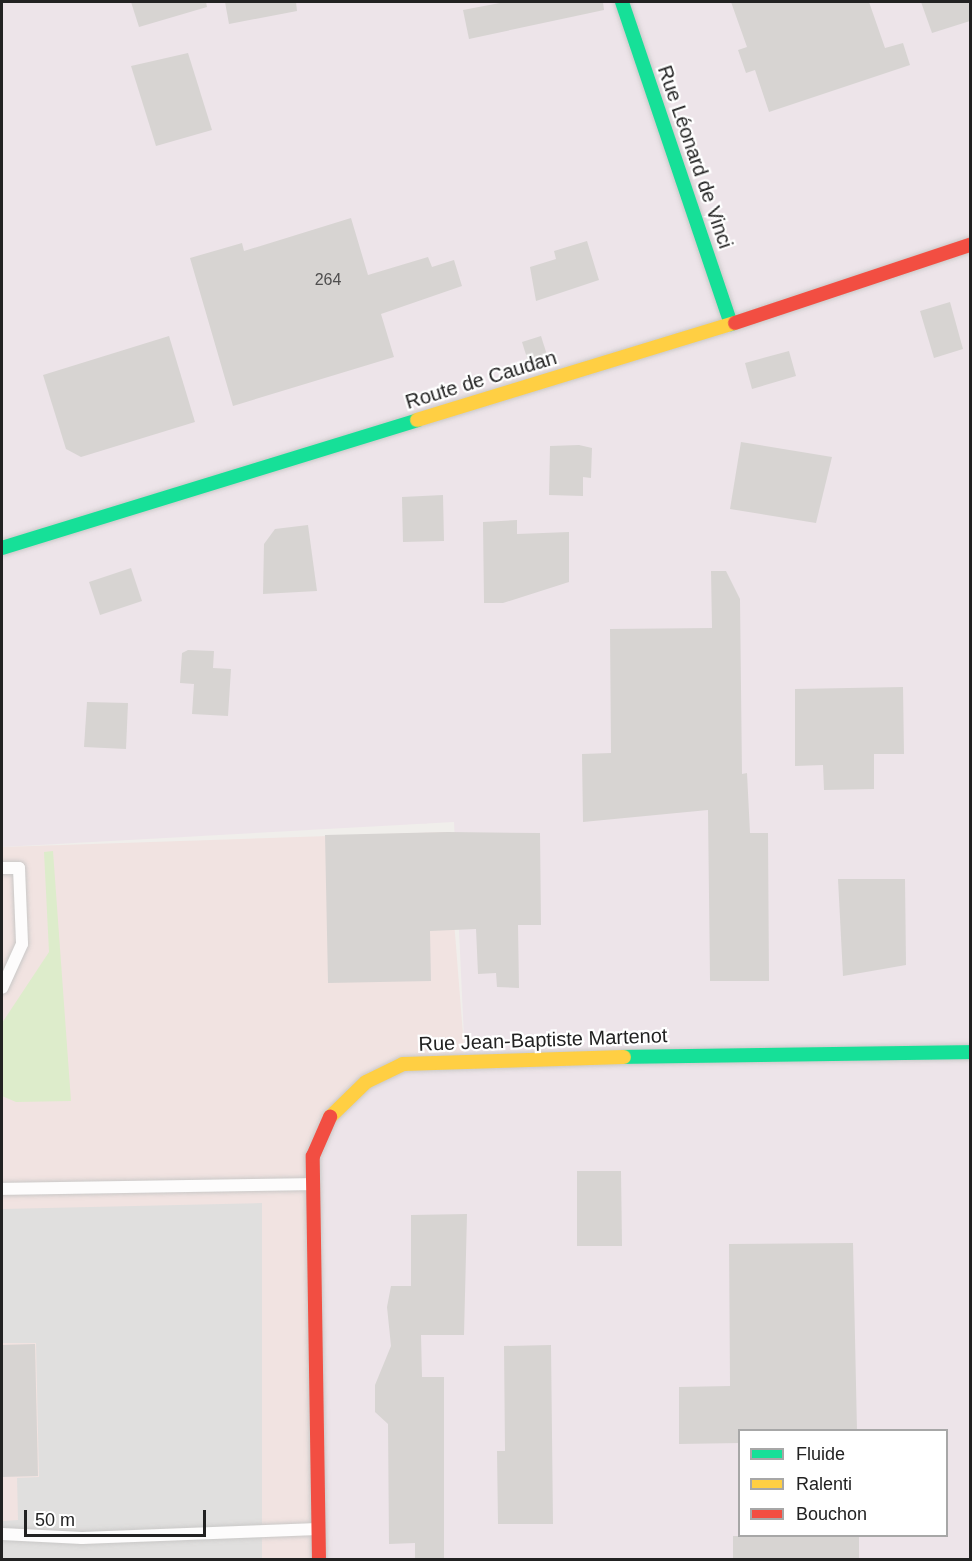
<!DOCTYPE html>
<html>
<head>
<meta charset="utf-8">
<style>
  body { margin:0 }
  #map { position:relative; width:972px; height:1561px; overflow:hidden; background:#f0eeeb; font-family:Arial,sans-serif }
  div>[style] { position:absolute }
  [style*='--x'] { left:calc(var(--x)*1px); top:calc(var(--y)*1px); width:calc(var(--w)*1px); rotate:calc(var(--a)*1deg) }
  .commercial>* { inset:0; background:#f1e3e1 }
  .industrial>* { inset:0; background:#ede4e9 }
  .grass>* { inset:0; background:#ddeccb }
  .parking>* { inset:0; background:#e0dfde }
  .building>* { inset:0; background:#d7d4d2 }
  .roads { filter:drop-shadow(0 0 2px #c9c8c7) drop-shadow(0 0 2px #c9c8c7) }
  .lane>* { height:12px; margin:-6px; padding:0 6px; transform-origin:6px; border-radius:6px; background:#fdfcfc }
  .fast>* { height:14px; margin:-7px; padding:0 7px; transform-origin:7px; border-radius:7px; background:#16e098 }
  .slow>* { height:14px; margin:-7px; padding:0 7px; transform-origin:7px; border-radius:7px; background:#ffcf43 }
  .jam>* { height:14px; margin:-7px; padding:0 7px; transform-origin:7px; border-radius:7px; background:#f24e42 }
  span { translate:-50% -50%; white-space:nowrap; text-align:center; line-height:1.15; -webkit-text-stroke:4.5px #fff; paint-order:stroke }
  .number-label { font-size:16px; color:#4f4e4e }
  .number-label span { -webkit-text-stroke-width:0 }
  .street-label { font-size:20px; color:#222 }
  .frame { position:absolute; inset:0; border:3px solid #222; pointer-events:none }
  .legend { position:absolute; left:738px; top:1429px; width:210px; height:108px; box-sizing:border-box; background:#fff; border:2px solid #a7a7a7; margin:0; padding:8px 10px; list-style:none; font-size:18px; color:#222 }
  .legend li { display:flex; align-items:center; gap:12px; height:30px }
  .legend b { width:30px; border:2px solid #a7a7a7 }
  .scale { position:absolute; left:24px; top:1510px; width:182px; height:27px; box-sizing:border-box; border:3px solid #222; border-top:0; padding-left:8px; font-size:18px; line-height:21px; white-space:nowrap; color:#222; -webkit-text-stroke:4px #fff; paint-order:stroke }
</style>
</head>
<body>
<div id="map">
  <div class="commercial">
    <i style="clip-path:polygon(447px 832px,465px 1060px,319px 1559px,2px 1559px,2px 847px)"></i>
  </div>
  <div class="industrial">
    <i style="clip-path:polygon(evenodd,2px 2px,970px 2px,970px 1559px,319px 1559px,313px 1156px,366px 1082px,465px 1060px,454px 822px,2px 847px,2px 2px,740px 1430px,946px 1430px,946px 1536px,740px 1536px,740px 1430px)"></i>
  </div>
  <div class="grass">
    <i style="clip-path:polygon(53px 851px,71px 1101px,16px 1102px,2px 1096px,2px 1023px,49px 952px,44px 852px)"></i>
  </div>
  <div class="parking">
    <i style="clip-path:polygon(262px 1203px,262px 1559px,2px 1559px,2px 1521px,18px 1520px,17px 1478px,39px 1477px,36px 1343px,2px 1343px,2px 1209px)"></i>
  </div>
  <div class="building">
    <i style="clip-path:polygon(131px 2px,206px 2px,207px 7px,139px 27px)"></i>
    <i style="clip-path:polygon(225px 2px,296px 2px,297px 11px,229px 24px)"></i>
    <i style="clip-path:polygon(505px 2px,603px 2px,604px 10px,469px 39px,463px 10px)"></i>
    <i style="clip-path:polygon(731px 2px,869px 2px,885px 48px,903px 43px,910px 65px,769px 112px,755px 70px,746px 73px,738px 50px,747px 47px)"></i>
    <i style="clip-path:polygon(921px 2px,970px 2px,970px 21px,932px 33px)"></i>
    <i style="clip-path:polygon(188px 53px,212px 130px,156px 146px,131px 66px)"></i>
    <i style="clip-path:polygon(351px 218px,368px 275px,428px 257px,432px 267px,454px 260px,462px 286px,381px 314px,394px 357px,233px 406px,190px 258px,242px 243px,244px 251px)"></i>
    <i style="clip-path:polygon(587px 241px,599px 280px,536px 301px,530px 267px,556px 259px,554px 251px)"></i>
    <i style="clip-path:polygon(950px 302px,963px 349px,934px 358px,920px 311px)"></i>
    <i style="clip-path:polygon(169px 336px,195px 422px,81px 457px,66px 449px,43px 375px)"></i>
    <i style="clip-path:polygon(541px 336px,547px 355px,528px 361px,522px 342px)"></i>
    <i style="clip-path:polygon(789px 351px,796px 376px,752px 389px,745px 363px)"></i>
    <i style="clip-path:polygon(741px 442px,832px 457px,816px 523px,730px 509px)"></i>
    <i style="clip-path:polygon(579px 445px,592px 448px,591px 478px,583px 477px,583px 496px,549px 495px,550px 446px)"></i>
    <i style="clip-path:polygon(443px 495px,444px 541px,403px 542px,402px 497px)"></i>
    <i style="clip-path:polygon(517px 520px,517px 534px,569px 532px,569px 582px,503px 603px,484px 603px,483px 522px)"></i>
    <i style="clip-path:polygon(308px 525px,317px 591px,263px 594px,264px 544px,275px 529px)"></i>
    <i style="clip-path:polygon(131px 568px,142px 601px,100px 615px,89px 582px)"></i>
    <i style="clip-path:polygon(711px 571px,726px 571px,740px 599px,742px 774px,747px 773px,750px 833px,768px 833px,769px 981px,710px 981px,708px 810px,583px 822px,582px 754px,611px 753px,610px 629px,712px 628px)"></i>
    <i style="clip-path:polygon(188px 650px,214px 651px,213px 668px,231px 669px,228px 716px,192px 714px,194px 684px,180px 683px,182px 653px)"></i>
    <i style="clip-path:polygon(903px 687px,904px 754px,874px 754px,874px 789px,824px 790px,823px 765px,795px 766px,795px 689px)"></i>
    <i style="clip-path:polygon(87px 702px,128px 703px,126px 749px,84px 747px)"></i>
    <i style="clip-path:polygon(448px 832px,540px 833px,541px 925px,518px 925px,519px 988px,497px 987px,496px 973px,478px 974px,476px 929px,430px 931px,431px 981px,328px 983px,325px 835px)"></i>
    <i style="clip-path:polygon(838px 879px,905px 879px,906px 965px,843px 976px)"></i>
    <i style="clip-path:polygon(577px 1171px,621px 1171px,622px 1246px,577px 1246px)"></i>
    <i style="clip-path:polygon(467px 1214px,464px 1335px,421px 1335px,422px 1377px,444px 1377px,444px 1560px,415px 1560px,415px 1543px,389px 1544px,388px 1424px,375px 1412px,375px 1385px,391px 1346px,387px 1307px,391px 1286px,411px 1286px,411px 1215px)"></i>
    <i style="clip-path:polygon(853px 1243px,857px 1431px,740px 1431px,740px 1443px,679px 1444px,679px 1387px,730px 1386px,729px 1244px)"></i>
    <i style="clip-path:polygon(35px 1344px,38px 1476px,2px 1477px,2px 1345px)"></i>
    <i style="clip-path:polygon(551px 1345px,553px 1524px,498px 1524px,497px 1451px,505px 1451px,504px 1346px)"></i>
    <i style="clip-path:polygon(733px 1536px,859px 1536px,859px 1560px,733px 1560px)"></i>
  </div>
  <div class="roads">
    <div class="lane">
      <i style="--x:2;--y:868;--w:17;--a:0"></i>
      <i style="--x:19;--y:868;--w:76;--a:87.7"></i>
      <i style="--x:22;--y:944;--w:48;--a:114.4"></i>
      <i style="--x:2;--y:1189;--w:309;--a:-0.9"></i>
      <i style="--x:2;--y:1534;--w:80;--a:2.9"></i>
      <i style="--x:82;--y:1538;--w:236;--a:-2.2"></i>
    </div>
    <div class="fast">
      <i style="--x:622;--y:2;--w:340;--a:71.3"></i>
      <i style="--x:2;--y:548;--w:434;--a:-17.1"></i>
      <i style="--x:624;--y:1057;--w:346;--a:-0.8"></i>
    </div>
    <div class="slow">
      <i style="--x:417;--y:420;--w:332;--a:-17"></i>
      <i style="--x:330;--y:1117;--w:50;--a:-44.2"></i>
      <i style="--x:366;--y:1082;--w:41;--a:-25.9"></i>
      <i style="--x:403;--y:1064;--w:221;--a:-1.8"></i>
    </div>
    <div class="jam">
      <i style="--x:735;--y:323;--w:248;--a:-18.4"></i>
      <i style="--x:319;--y:1560;--w:404;--a:-90.9"></i>
      <i style="--x:313;--y:1156;--w:43;--a:-66.4"></i>
    </div>
  </div>
  <div class="number-label">
    <span style="left:328px;top:280px">264</span>
  </div>
  <div class="street-label">
    <span style="left:695px;top:157px;rotate:71deg">Rue Léonard de Vinci</span>
    <span style="left:481px;top:380px;rotate:-17deg">Route de Caudan</span>
    <span style="left:543px;top:1040px;rotate:-2deg">Rue Jean-Baptiste Martenot</span>
  </div>
  <div class="frame"></div>
  <ul class="legend">
  <li><b style="height:8px;background:#16e098"></b>Fluide</li>
  <li><b style="height:8px;background:#ffcf43"></b>Ralenti</li>
  <li><b style="height:8px;background:#f24e42"></b>Bouchon</li>
  </ul>
  <div class="scale">50 m</div>
</div>
</body>
</html>
